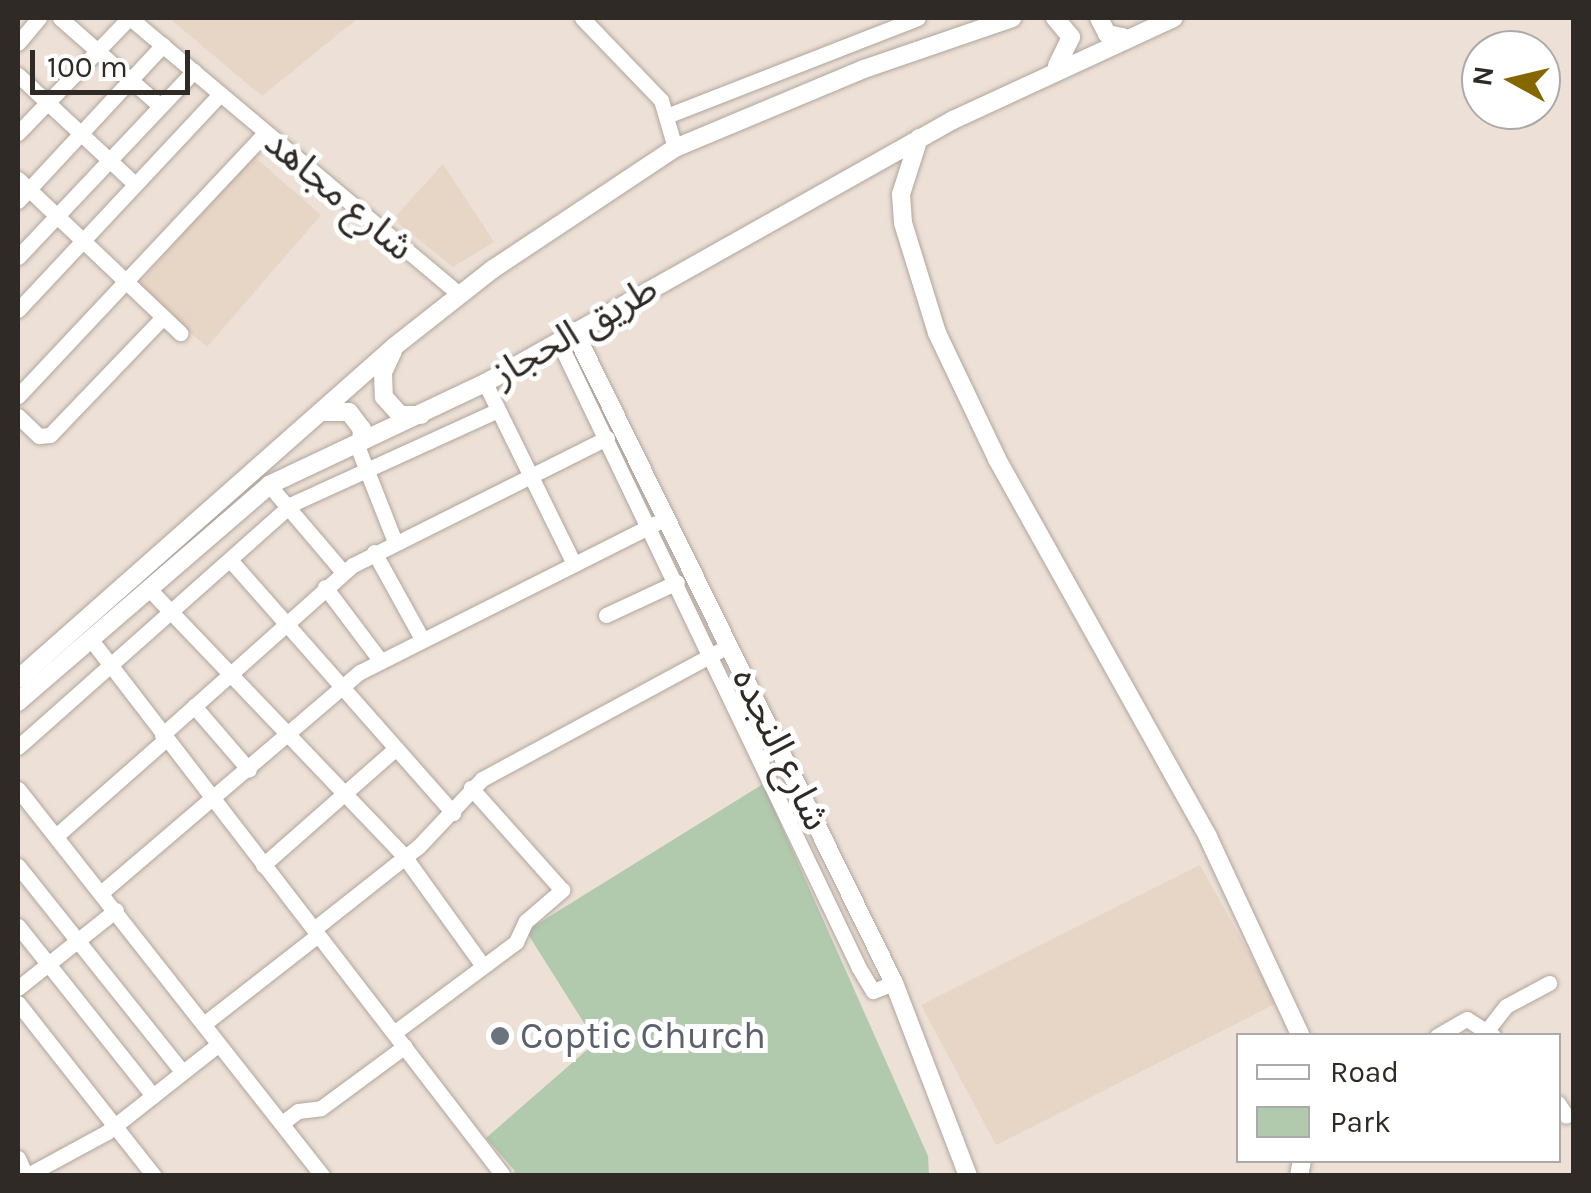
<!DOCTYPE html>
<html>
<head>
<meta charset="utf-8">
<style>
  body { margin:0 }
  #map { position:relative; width:1591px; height:1193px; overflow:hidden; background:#ede1d7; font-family:Karla,"Noto Sans Arabic",sans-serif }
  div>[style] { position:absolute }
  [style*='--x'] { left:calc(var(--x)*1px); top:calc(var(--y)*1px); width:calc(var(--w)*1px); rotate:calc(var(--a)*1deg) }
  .built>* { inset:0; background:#e7d5c6 }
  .green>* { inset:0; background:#b1c9ad }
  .roads { filter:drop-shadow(0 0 2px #b0a59c) drop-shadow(0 0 2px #b0a59c) }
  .minor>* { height:15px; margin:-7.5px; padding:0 7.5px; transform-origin:7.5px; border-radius:7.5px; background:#fff }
  .major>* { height:18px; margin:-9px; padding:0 9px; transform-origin:9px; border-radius:9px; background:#fff }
  .dots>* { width:28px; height:28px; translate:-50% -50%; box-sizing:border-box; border:5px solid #fff; border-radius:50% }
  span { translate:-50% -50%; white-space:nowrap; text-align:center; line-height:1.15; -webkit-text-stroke:10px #fff; paint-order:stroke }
  .street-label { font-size:38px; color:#2f2a26 }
  .worship-label { font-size:38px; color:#5b616d }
  .left { translate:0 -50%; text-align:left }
  .frame { position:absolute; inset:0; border:20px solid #2f2a26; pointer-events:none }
  .legend { position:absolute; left:1236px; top:1033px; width:325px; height:130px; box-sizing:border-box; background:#fff; border:2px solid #acaaa8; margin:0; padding:12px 18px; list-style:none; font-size:30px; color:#2f2a26 }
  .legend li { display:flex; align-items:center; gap:20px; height:50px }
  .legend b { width:50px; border:2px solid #acaaa8 }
  .north { position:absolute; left:1461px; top:30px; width:100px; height:100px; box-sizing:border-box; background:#fff; border:2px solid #acaaa8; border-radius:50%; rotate:278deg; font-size:28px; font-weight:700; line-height:40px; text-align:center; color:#2f2a26 }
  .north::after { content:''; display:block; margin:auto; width:35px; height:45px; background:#856700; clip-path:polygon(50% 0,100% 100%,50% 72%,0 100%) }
  .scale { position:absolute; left:30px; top:50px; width:160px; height:45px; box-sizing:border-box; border:5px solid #2f2a26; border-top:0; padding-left:12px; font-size:30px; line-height:35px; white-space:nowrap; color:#2f2a26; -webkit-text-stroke:8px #fff; paint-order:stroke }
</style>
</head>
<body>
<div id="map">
  <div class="built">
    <i style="clip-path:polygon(169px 18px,358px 18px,262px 96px)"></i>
    <i style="clip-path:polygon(251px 154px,321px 215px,207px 347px,137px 287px)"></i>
    <i style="clip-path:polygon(443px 164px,494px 242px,453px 267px,393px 219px)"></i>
    <i style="clip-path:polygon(1200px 865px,1277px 1003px,996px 1145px,921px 1005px)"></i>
  </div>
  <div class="green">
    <i style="clip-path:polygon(763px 784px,928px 1156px,929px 1175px,511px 1175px,515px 1171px,486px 1138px,596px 1042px,526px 931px)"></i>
  </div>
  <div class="roads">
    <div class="minor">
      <i style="--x:60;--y:18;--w:132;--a:41.3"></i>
      <i style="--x:130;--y:18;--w:428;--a:40"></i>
      <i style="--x:582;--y:18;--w:114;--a:46.1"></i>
      <i style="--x:661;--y:100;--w:50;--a:73.7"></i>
      <i style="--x:18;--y:43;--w:33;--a:-50"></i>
      <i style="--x:18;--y:75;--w:160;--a:43"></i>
      <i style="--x:669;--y:115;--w:267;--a:-21.3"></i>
      <i style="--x:18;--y:133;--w:160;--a:-46"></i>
      <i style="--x:18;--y:179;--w:224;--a:43.5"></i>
      <i style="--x:18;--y:201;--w:213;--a:-47.1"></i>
      <i style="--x:18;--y:257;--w:256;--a:-46.6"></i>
      <i style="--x:18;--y:310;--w:296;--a:-46.9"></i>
      <i style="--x:558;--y:340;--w:696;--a:64.39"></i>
      <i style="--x:859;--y:968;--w:27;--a:59"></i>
      <i style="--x:873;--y:991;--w:22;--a:-21"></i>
      <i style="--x:485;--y:383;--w:202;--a:63.8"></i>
      <i style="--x:18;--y:396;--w:361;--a:-46.8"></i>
      <i style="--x:18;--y:416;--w:29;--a:44"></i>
      <i style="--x:39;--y:436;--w:11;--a:-5"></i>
      <i style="--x:50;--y:435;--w:163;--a:-46.2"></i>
      <i style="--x:356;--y:443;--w:106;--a:68.5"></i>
      <i style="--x:269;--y:485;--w:114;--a:49.6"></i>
      <i style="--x:374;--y:552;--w:97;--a:61.1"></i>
      <i style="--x:231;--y:561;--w:336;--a:48.6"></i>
      <i style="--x:325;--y:587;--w:91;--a:53"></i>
      <i style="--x:150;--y:590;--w:368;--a:46.3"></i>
      <i style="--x:404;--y:856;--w:135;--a:54.3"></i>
      <i style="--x:606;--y:615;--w:78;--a:-24.9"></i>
      <i style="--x:92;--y:641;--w:672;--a:52.43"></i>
      <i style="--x:194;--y:706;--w:84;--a:49.3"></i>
      <i style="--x:162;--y:735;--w:256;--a:-41.7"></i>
      <i style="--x:353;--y:565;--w:284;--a:-26.6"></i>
      <i style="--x:18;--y:747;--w:366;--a:-41.6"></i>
      <i style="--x:292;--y:504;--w:226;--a:-24.5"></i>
      <i style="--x:18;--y:789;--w:493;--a:51.8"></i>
      <i style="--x:56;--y:836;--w:147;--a:-41.4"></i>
      <i style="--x:263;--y:865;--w:177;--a:-41.3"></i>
      <i style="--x:18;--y:866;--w:260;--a:51.4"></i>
      <i style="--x:102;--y:892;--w:339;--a:-40.5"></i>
      <i style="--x:360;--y:672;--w:331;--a:-26.7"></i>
      <i style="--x:18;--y:926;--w:217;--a:51.5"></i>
      <i style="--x:314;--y:929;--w:132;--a:-38.3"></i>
      <i style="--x:418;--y:847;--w:93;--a:-46.7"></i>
      <i style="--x:482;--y:779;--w:269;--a:-28.4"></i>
      <i style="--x:18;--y:988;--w:125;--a:-38.5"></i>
      <i style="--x:18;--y:1003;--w:220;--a:51.8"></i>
      <i style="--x:205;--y:1023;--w:143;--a:-37.9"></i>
      <i style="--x:1488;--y:1029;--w:29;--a:-52"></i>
      <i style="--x:1506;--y:1006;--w:49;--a:-28.1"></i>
      <i style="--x:395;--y:1032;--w:151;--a:-36.6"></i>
      <i style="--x:516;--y:942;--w:23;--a:-65"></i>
      <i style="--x:526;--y:921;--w:48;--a:-40.7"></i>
      <i style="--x:562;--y:890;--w:137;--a:-131.7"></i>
      <i style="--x:1437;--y:1036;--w:34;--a:-30"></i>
      <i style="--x:1467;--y:1019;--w:31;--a:33"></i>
      <i style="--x:1558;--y:1103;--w:15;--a:58"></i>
      <i style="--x:282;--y:1123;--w:20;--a:-37"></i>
      <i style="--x:298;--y:1111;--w:23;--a:-7"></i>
      <i style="--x:321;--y:1108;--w:104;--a:-36.4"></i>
      <i style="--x:18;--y:1158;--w:20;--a:66"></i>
      <i style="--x:26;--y:1176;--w:92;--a:-28.5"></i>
      <i style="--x:107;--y:1132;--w:142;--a:-38.2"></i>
    </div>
    <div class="major">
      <i style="--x:1055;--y:18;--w:25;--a:50"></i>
      <i style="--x:1071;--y:37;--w:32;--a:116"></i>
      <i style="--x:1099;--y:18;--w:18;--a:63"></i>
      <i style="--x:1107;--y:34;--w:16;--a:11"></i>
      <i style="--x:919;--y:138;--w:59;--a:107.8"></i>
      <i style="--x:901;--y:194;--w:29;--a:86"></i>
      <i style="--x:903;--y:223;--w:115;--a:72.8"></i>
      <i style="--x:937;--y:333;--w:140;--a:64.5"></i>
      <i style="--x:997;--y:459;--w:433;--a:60.8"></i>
      <i style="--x:1208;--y:837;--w:220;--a:65"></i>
      <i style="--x:574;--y:331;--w:726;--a:63.86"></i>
      <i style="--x:894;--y:983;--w:207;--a:69"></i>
      <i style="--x:393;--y:351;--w:23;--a:115"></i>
      <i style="--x:383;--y:372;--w:25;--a:88"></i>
      <i style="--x:384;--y:397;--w:24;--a:48"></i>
      <i style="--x:400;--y:415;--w:21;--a:0"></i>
      <i style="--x:320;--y:412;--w:29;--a:0"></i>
      <i style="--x:349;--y:412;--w:21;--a:53"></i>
      <i style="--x:362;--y:429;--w:13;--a:94"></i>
      <i style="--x:18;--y:679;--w:503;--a:-41.45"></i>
      <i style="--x:395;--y:346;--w:125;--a:-38.2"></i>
      <i style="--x:493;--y:269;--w:219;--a:-33.6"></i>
      <i style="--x:675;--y:148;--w:205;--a:-22.7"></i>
      <i style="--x:864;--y:69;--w:157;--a:-19"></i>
      <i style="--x:18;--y:702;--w:332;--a:-40.8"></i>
      <i style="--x:269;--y:485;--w:239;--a:-25.3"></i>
      <i style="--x:485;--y:383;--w:537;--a:-29.33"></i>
      <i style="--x:953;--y:120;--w:243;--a:-24.8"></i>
      <i style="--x:1299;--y:1176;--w:16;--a:-79"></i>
    </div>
  </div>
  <div class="dots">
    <i style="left:500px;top:1036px;background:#6b7280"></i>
  </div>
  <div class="street-label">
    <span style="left:339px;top:195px;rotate:40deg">شارع مجاهد</span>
    <span style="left:575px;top:331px;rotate:-30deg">طريق الحجاز</span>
    <span style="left:781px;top:749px;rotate:64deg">شارع النجده</span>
  </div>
  <div class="worship-label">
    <span class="left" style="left:520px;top:1036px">Coptic Church</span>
  </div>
  <div class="frame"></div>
  <ul class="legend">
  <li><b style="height:12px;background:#fff"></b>Road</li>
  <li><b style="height:28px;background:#b1c9ad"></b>Park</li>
  </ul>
  <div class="north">N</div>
  <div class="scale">100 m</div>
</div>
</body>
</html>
